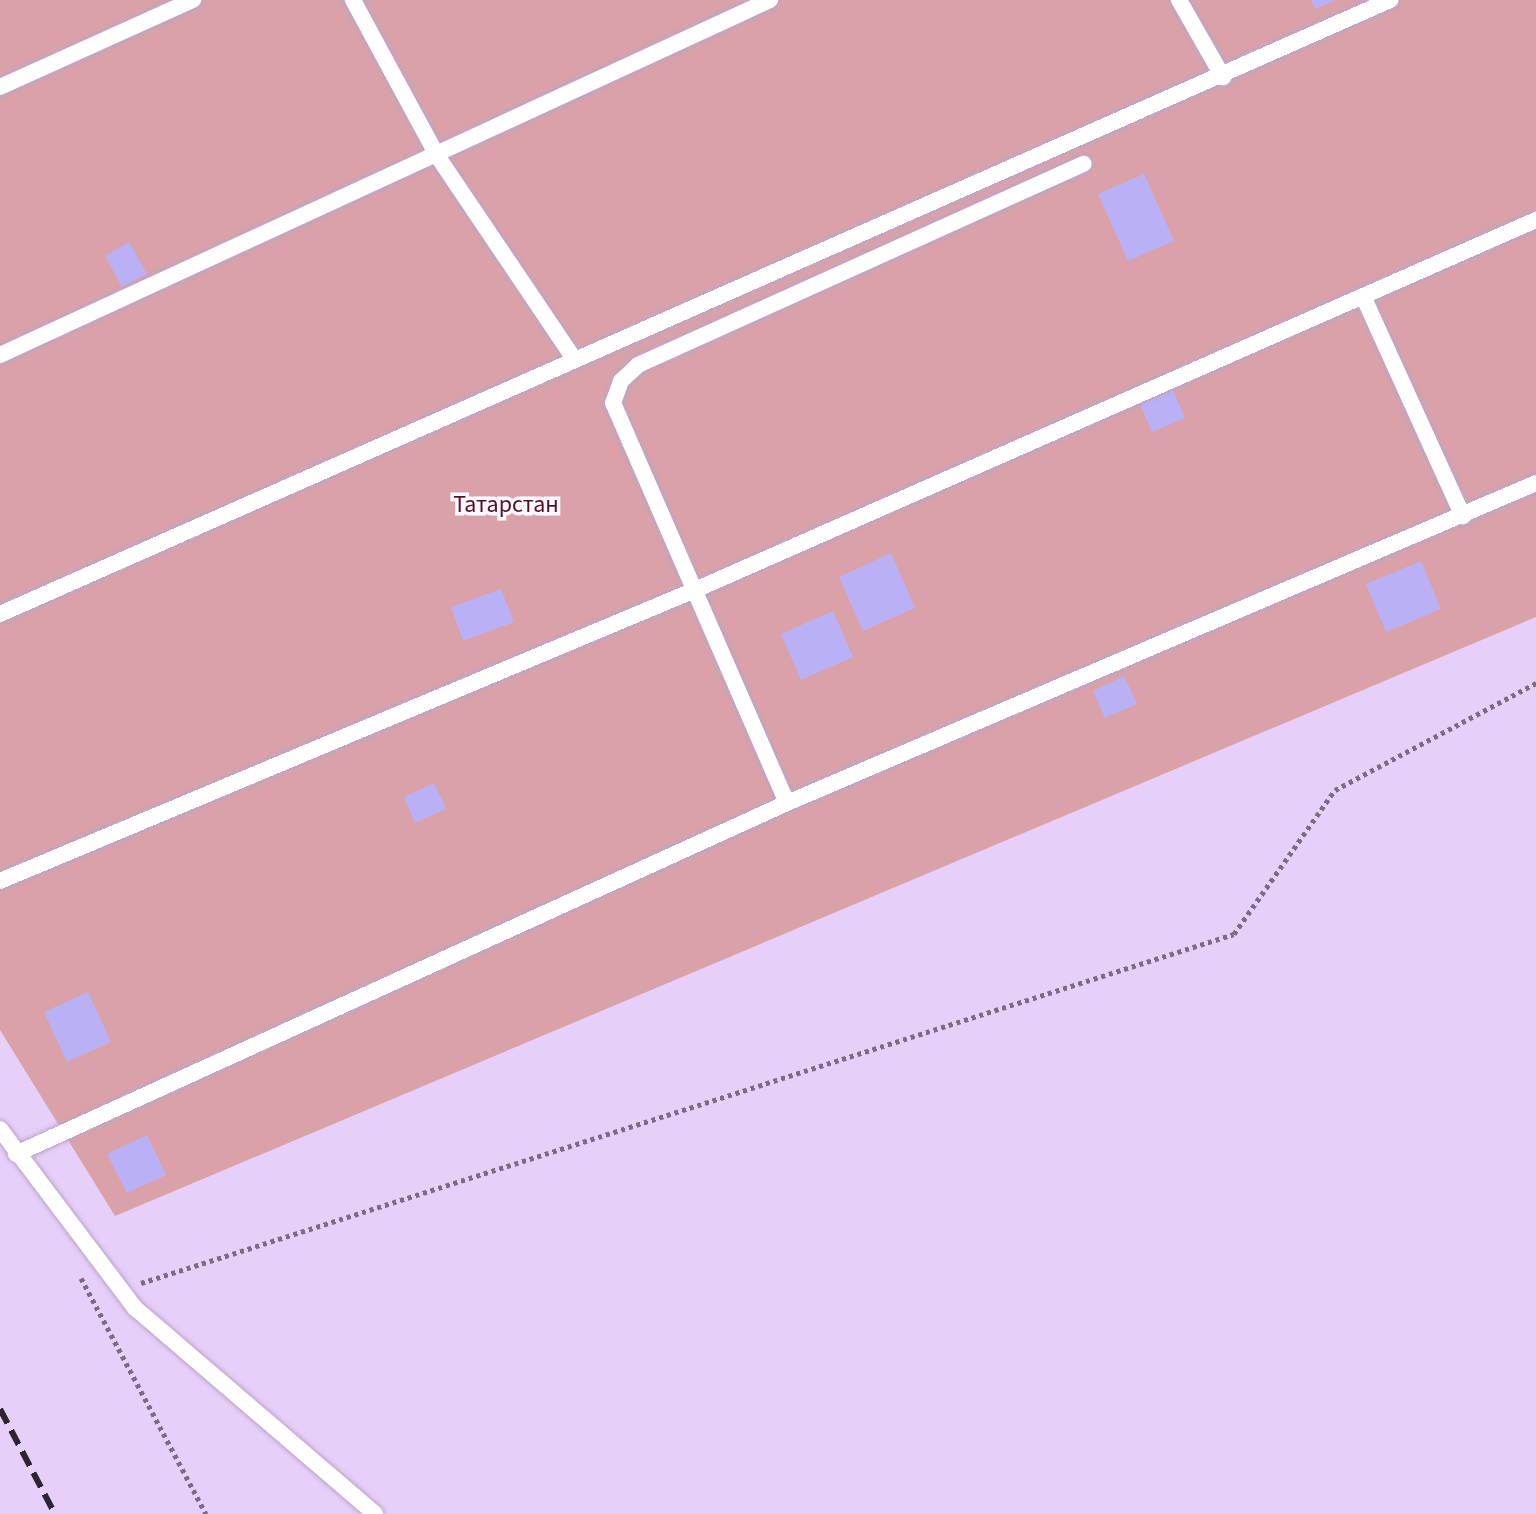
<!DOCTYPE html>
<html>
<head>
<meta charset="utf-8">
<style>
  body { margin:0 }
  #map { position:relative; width:1536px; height:1514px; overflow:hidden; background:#e6cff8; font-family:"Source Sans 3",sans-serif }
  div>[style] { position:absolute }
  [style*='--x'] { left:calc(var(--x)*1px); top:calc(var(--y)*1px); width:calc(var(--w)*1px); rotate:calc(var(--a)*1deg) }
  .green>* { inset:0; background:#daa2a8 }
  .building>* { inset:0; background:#bab0f6 }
  .path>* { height:5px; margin-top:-2.5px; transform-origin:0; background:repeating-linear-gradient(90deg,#7a6b86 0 4px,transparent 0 8px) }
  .roads { filter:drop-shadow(0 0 2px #baa3ca) drop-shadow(0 0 2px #baa3ca) }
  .lane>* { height:16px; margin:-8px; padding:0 8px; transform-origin:8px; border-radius:8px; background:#fff }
  .rail>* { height:6px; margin-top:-3px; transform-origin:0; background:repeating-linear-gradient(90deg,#2d2333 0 16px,transparent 0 24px) }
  span { translate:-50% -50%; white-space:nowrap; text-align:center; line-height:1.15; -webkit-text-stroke:7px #fcf9fe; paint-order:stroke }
  .park-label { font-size:24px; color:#571022 }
</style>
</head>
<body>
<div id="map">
  <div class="green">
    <i style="clip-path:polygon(0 0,1536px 0,1536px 617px,115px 1216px,0 1030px)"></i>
  </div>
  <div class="building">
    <i style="clip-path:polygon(1311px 0,1336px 0,1315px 9px)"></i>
    <i style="clip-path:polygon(1144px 174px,1174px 241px,1128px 261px,1098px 194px)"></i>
    <i style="clip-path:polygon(129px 242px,147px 274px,122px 287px,105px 256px)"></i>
    <i style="clip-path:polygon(1173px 390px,1185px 418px,1152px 432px,1140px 404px)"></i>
    <i style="clip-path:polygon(891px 553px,915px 608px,863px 631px,839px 577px)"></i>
    <i style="clip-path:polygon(1421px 561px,1441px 609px,1386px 632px,1366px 584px)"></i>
    <i style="clip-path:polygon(501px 589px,514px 622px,463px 641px,451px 607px)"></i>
    <i style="clip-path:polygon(833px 611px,853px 657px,801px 680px,781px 634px)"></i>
    <i style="clip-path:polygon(1124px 676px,1137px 704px,1105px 718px,1093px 691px)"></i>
    <i style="clip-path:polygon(434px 783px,446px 809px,415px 823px,404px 797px)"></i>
    <i style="clip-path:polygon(88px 992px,111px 1042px,67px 1062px,44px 1012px)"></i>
    <i style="clip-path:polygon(147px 1135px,166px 1175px,127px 1193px,107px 1154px)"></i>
  </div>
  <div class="path">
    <i style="--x:81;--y:1278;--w:267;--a:62.1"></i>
    <i style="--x:141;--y:1283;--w:1147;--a:-17.71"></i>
    <i style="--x:1234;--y:934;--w:176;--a:-55"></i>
    <i style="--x:1335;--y:790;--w:228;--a:-28"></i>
  </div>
  <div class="roads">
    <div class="lane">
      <i style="--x:353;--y:0;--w:179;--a:61.6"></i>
      <i style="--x:438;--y:157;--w:244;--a:56"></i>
      <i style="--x:1179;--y:0;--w:89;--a:60.3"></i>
      <i style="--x:0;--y:87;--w:212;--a:-24.3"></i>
      <i style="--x:1363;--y:296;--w:242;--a:65.6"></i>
      <i style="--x:0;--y:355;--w:848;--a:-24.75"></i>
      <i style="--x:0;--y:614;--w:1520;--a:-23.83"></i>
      <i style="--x:787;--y:803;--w:436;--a:-113.5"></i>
      <i style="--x:613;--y:403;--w:23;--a:-70"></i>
      <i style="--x:621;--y:381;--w:23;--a:-43"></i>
      <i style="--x:638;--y:365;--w:489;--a:-24.3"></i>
      <i style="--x:0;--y:881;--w:753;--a:-22.72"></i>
      <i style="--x:695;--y:590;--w:919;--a:-23.75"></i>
      <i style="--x:0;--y:1129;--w:224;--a:53"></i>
      <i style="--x:135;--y:1308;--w:316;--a:40.6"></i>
      <i style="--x:16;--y:1154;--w:847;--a:-24.48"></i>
      <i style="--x:787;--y:803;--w:814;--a:-23.13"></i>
    </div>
  </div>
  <div class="rail">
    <i style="--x:0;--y:1409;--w:119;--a:62.4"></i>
  </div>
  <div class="park-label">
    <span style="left:506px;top:505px">Татарстан</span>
  </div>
</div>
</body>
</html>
